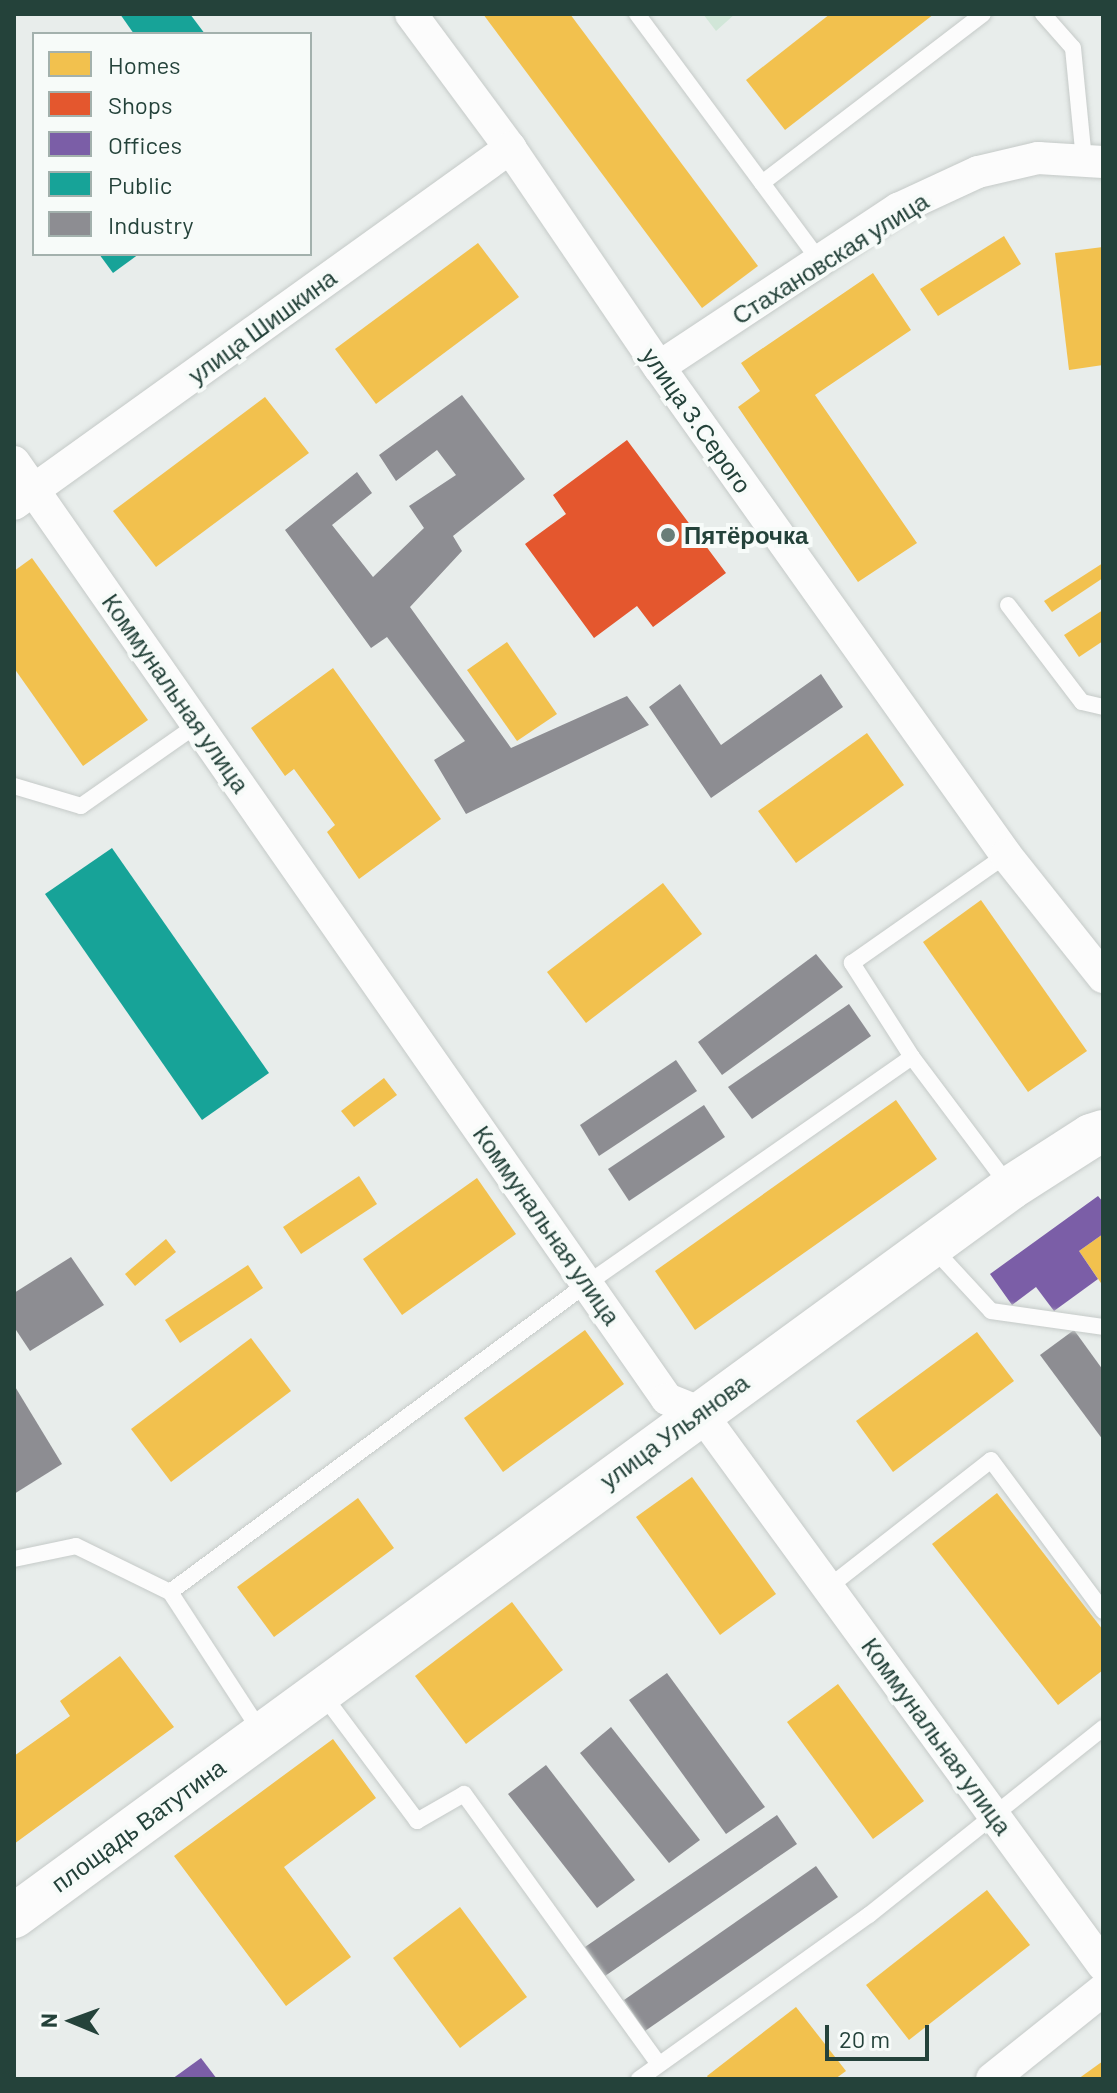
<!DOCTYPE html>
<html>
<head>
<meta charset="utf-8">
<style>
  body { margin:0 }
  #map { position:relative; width:1117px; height:2093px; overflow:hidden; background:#e8edeb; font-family:Barlow,sans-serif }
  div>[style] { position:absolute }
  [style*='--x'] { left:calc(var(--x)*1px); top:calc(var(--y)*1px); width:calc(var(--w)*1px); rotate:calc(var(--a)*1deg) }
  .green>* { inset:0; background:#d1e6d8 }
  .homes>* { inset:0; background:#f2c14e }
  .shops>* { inset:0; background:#e4572e }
  .offices>* { inset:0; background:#7b5ea7 }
  .public>* { inset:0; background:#17a398 }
  .industry>* { inset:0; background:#8d8d92 }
  .roads { filter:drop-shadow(0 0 2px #c5cac8) drop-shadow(0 0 2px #c5cac8) }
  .lane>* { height:16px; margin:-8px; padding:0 8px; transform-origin:8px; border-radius:8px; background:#fcfcfc }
  .street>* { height:32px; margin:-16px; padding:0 16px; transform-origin:16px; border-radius:16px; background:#fcfcfc }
  .secondary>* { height:44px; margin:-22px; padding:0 22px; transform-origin:22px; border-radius:22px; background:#fcfcfc }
  .dots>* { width:22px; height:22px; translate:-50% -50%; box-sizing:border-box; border:4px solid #f7fbf9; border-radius:50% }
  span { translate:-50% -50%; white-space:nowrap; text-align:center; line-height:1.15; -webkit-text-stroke:8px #f7fbf9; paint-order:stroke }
  .street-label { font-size:24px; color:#24423a }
  .poi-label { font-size:24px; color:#24423a; font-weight:700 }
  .left { translate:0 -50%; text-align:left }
  .frame { position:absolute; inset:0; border:16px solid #24423a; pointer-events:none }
  .legend { position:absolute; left:32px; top:32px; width:280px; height:224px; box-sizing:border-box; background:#f7fbf9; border:2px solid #a3b1ad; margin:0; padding:10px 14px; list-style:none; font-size:24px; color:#24423a }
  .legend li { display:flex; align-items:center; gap:16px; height:40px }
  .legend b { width:40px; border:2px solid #a3b1ad }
  .north { position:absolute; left:32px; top:1981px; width:80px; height:80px; -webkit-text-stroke:6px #f7fbf9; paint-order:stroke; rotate:271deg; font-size:22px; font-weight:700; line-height:32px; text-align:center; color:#24423a }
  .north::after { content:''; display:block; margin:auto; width:28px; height:36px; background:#24423a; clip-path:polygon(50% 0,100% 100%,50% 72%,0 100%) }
  .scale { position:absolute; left:825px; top:2025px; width:104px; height:36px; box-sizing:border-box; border:4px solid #24423a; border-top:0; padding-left:10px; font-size:24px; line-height:28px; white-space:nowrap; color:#24423a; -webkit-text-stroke:6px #f7fbf9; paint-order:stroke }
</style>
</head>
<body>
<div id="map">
  <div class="green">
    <i style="clip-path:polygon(703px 14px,735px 14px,716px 31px)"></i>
  </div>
  <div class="homes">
    <i style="clip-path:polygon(483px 14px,570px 14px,758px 266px,702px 308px)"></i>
    <i style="clip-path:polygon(830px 14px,934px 14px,785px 130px,746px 80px)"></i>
    <i style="clip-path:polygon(1004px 236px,1021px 264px,938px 316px,920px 289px)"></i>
    <i style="clip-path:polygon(478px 243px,519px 297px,376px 404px,335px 349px)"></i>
    <i style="clip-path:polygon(1103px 247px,1103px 365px,1069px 370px,1055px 253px)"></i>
    <i style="clip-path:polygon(873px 273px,911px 330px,815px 395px,917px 543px,858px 582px,738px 407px,760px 391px,741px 363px)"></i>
    <i style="clip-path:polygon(265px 397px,309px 453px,156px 567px,113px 511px)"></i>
    <i style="clip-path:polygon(32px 558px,148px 720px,83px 766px,14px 668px,14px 571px)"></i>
    <i style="clip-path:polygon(1103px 563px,1103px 578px,1052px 612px,1044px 601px)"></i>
    <i style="clip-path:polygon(1103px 610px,1103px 641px,1079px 657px,1064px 635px)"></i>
    <i style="clip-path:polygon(507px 642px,557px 714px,517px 741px,467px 670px)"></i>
    <i style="clip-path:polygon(333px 668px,441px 819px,359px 879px,327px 832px,335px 825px,294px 769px,285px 776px,251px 728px)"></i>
    <i style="clip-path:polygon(867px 733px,904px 785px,796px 863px,758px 811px)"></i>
    <i style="clip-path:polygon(663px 883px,702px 934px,586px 1023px,547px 972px)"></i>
    <i style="clip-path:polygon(981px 900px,1087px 1051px,1028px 1092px,923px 942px)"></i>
    <i style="clip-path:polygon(384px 1078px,397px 1095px,354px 1127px,341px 1111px)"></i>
    <i style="clip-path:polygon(896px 1100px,937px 1159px,695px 1330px,655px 1271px)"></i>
    <i style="clip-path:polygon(359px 1176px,377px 1204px,301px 1254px,283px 1227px)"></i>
    <i style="clip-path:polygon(477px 1178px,516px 1234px,402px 1315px,363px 1259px)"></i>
    <i style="clip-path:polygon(1103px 1234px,1103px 1286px,1079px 1251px)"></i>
    <i style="clip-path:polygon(166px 1239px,176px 1252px,135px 1286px,125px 1274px)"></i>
    <i style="clip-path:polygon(248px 1265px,263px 1288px,180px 1343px,165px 1320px)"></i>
    <i style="clip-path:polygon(585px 1330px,624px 1384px,503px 1472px,464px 1418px)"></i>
    <i style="clip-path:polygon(977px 1332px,1014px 1381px,893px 1472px,856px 1421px)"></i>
    <i style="clip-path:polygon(251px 1338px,291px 1391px,171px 1482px,131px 1429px)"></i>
    <i style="clip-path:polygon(692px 1477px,776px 1594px,720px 1635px,636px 1517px)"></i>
    <i style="clip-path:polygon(997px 1493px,1103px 1630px,1103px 1670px,1058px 1705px,932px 1544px)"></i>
    <i style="clip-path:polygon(358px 1498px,394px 1548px,274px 1637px,237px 1587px)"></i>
    <i style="clip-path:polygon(512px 1602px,563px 1670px,466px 1744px,415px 1676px)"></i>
    <i style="clip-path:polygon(120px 1656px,174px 1727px,14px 1844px,14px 1756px,70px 1716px,60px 1701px)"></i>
    <i style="clip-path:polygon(838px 1684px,924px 1801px,873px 1839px,787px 1722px)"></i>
    <i style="clip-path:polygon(333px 1739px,376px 1798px,284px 1867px,351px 1957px,286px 2006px,174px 1856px)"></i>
    <i style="clip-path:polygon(987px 1890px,1030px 1945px,909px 2040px,866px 1985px)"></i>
    <i style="clip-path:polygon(460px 1907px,527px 1997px,460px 2048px,393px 1958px)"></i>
    <i style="clip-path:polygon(796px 2007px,846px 2071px,835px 2079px,709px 2079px,707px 2076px)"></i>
    <i style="clip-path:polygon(1103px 2061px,1103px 2079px,1078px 2079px)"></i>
  </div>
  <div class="shops">
    <i style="clip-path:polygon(627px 440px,726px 573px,653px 627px,637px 606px,594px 638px,525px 544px,566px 514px,553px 495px)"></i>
  </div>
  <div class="offices">
    <i style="clip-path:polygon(1098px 1196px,1103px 1202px,1103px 1234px,1079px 1251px,1098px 1279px,1054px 1311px,1036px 1287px,1012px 1305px,990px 1274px)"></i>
    <i style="clip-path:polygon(201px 2058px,217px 2079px,172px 2079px)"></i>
  </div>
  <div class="public">
    <i style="clip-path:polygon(120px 14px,190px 14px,205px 34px,134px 34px)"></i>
    <i style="clip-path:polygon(99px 254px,139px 254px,113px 273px)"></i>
    <i style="clip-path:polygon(112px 848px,269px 1073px,202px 1120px,45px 894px)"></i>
  </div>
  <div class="industry">
    <i style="clip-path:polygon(462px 395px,525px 479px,453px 536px,462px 551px,410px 607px,511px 748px,627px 696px,649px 725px,466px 814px,434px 760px,465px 741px,387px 637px,371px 648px,285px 530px,357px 472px,372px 493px,332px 525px,373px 577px,424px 528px,409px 506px,456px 475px,437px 450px,396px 481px,379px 455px)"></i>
    <i style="clip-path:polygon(821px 674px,843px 707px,711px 798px,649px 707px,680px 684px,721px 745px)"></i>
    <i style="clip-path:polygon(816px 954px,843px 987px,722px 1075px,698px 1042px)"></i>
    <i style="clip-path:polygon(849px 1004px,871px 1036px,752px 1119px,728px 1087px)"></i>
    <i style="clip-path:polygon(676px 1060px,697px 1091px,599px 1156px,580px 1125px)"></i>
    <i style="clip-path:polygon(704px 1105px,725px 1137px,629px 1201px,608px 1169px)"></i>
    <i style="clip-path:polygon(71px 1257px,104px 1305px,30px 1351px,14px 1327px,14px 1293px)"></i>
    <i style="clip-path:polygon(1074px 1330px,1103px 1370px,1103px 1440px,1040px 1355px)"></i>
    <i style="clip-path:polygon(14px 1385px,62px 1464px,14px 1494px)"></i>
    <i style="clip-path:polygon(667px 1673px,765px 1807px,726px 1834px,629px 1700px)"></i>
    <i style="clip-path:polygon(611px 1727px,700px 1840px,669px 1863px,580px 1753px)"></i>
    <i style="clip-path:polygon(546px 1765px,635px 1880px,597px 1908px,508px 1794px)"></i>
    <i style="clip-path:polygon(777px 1815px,797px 1844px,605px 1976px,585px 1947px)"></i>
    <i style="clip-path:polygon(816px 1866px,838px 1897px,645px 2031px,624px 2000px)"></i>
  </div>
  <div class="roads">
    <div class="lane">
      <i style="--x:637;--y:14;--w:307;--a:53.5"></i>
      <i style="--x:1043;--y:14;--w:45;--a:48.6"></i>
      <i style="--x:1073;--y:48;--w:114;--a:84.4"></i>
      <i style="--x:762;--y:183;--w:278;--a:-37.4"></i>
      <i style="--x:1008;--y:605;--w:122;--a:52.7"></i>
      <i style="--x:1082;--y:702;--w:22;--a:13"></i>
      <i style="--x:14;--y:786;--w:70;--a:16.6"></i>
      <i style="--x:81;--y:806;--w:143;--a:-35"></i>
      <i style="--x:912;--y:1057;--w:112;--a:-122.6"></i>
      <i style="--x:852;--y:963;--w:188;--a:-35"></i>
      <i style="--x:932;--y:1247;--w:87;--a:47.3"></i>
      <i style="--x:991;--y:1311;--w:113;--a:8.1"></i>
      <i style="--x:14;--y:1559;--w:63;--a:-11.8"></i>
      <i style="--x:76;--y:1546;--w:105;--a:26.1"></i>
      <i style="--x:830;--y:1586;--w:204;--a:-38"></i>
      <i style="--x:991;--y:1460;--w:188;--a:53.4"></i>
      <i style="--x:321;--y:1692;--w:161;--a:53.3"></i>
      <i style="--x:417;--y:1821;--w:54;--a:-29.9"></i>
      <i style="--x:464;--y:1794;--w:333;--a:54.2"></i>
      <i style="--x:261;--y:1732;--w:167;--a:-123"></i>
      <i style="--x:170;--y:1592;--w:520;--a:-36.47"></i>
      <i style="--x:588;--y:1283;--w:395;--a:-34.9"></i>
      <i style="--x:912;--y:1057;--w:161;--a:53.1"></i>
      <i style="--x:639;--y:2079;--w:282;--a:-35.5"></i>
      <i style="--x:869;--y:1915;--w:300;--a:-38.6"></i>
    </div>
    <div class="street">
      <i style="--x:411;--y:14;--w:167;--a:53.5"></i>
      <i style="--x:510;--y:148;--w:265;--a:55.8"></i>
      <i style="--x:659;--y:367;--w:599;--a:54.58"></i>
      <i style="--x:1006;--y:855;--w:156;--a:51.5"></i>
      <i style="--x:659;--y:367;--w:287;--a:-33.5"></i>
      <i style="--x:898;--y:209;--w:88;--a:-24.8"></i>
      <i style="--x:978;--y:172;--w:62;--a:-13.1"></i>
      <i style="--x:1038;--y:158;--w:65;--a:3.5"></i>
      <i style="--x:14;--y:462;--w:1142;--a:55.13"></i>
      <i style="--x:667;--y:1399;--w:35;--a:22"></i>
      <i style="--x:700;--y:1412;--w:684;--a:53.92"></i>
      <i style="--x:14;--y:504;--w:611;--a:-35.67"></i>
      <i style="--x:992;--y:2079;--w:142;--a:-38.7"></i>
    </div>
    <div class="secondary">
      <i style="--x:14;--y:1916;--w:1234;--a:-36.16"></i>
      <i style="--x:1010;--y:1188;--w:96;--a:-32.7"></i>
      <i style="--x:1091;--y:1136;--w:13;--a:-18"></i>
    </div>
  </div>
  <div class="dots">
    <i style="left:668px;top:535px;background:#697e78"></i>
  </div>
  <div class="street-label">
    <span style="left:830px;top:258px;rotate:-32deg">Стахановская улица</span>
    <span style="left:262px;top:326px;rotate:-36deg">улица Шишкина</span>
    <span style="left:697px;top:420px;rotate:55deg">улица З.Серого</span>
    <span style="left:176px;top:693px;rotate:55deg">Коммунальная улица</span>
    <span style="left:547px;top:1225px;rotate:55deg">Коммунальная улица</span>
    <span style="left:674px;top:1431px;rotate:-36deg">улица Ульянова</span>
    <span style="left:937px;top:1736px;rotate:54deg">Коммунальная улица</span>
    <span style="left:138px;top:1825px;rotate:-36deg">площадь Ватутина</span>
  </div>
  <div class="poi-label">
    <span class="left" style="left:684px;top:535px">Пятёрочка</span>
  </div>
  <div class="frame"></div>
  <ul class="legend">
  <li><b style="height:22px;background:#f2c14e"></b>Homes</li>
  <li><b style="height:22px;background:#e4572e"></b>Shops</li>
  <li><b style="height:22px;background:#7b5ea7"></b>Offices</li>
  <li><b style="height:22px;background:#17a398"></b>Public</li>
  <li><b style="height:22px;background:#8d8d92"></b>Industry</li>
  </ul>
  <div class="north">N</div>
  <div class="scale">20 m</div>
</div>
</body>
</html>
